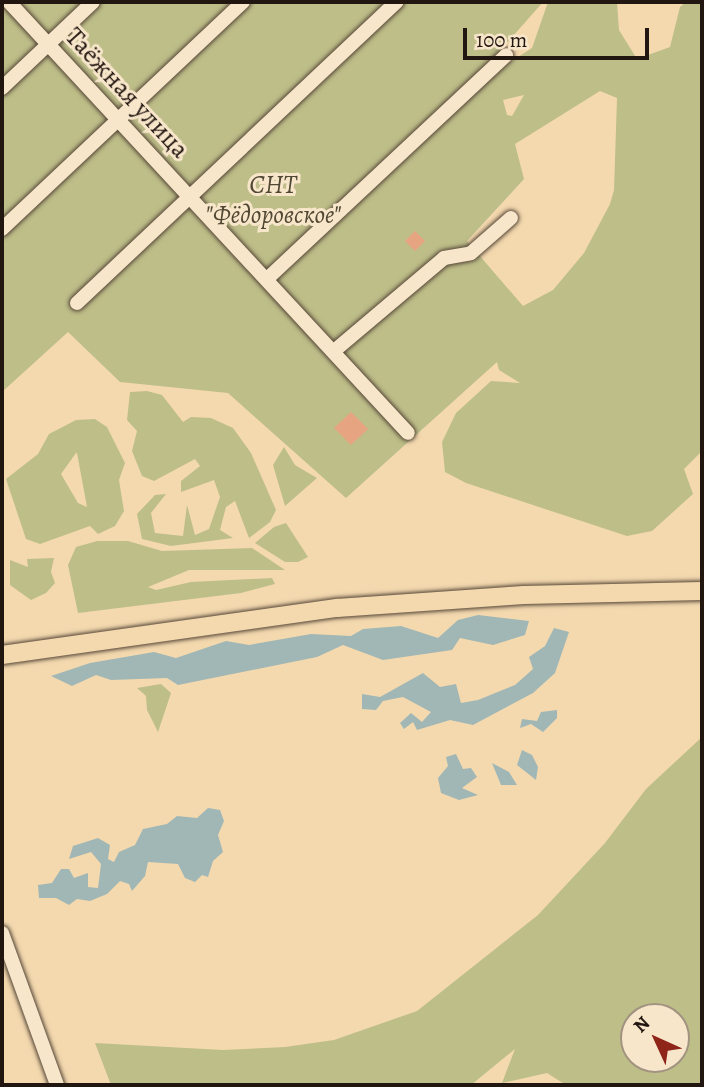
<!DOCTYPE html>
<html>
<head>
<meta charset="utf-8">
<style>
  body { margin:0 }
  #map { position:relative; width:704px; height:1087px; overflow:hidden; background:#f4d9af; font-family:Alegreya,serif }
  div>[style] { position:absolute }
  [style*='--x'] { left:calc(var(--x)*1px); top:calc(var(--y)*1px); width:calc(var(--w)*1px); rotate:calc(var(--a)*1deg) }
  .green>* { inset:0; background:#bebe89 }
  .water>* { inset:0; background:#a0b7b6 }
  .building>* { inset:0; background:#e7a481 }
  .roads { filter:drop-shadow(0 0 2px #564738) drop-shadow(0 0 2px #564738) }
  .minor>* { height:14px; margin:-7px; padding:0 7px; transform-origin:7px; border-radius:7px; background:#f8e6cb }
  .major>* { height:18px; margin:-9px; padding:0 9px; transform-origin:9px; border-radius:9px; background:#f4d9af }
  span { translate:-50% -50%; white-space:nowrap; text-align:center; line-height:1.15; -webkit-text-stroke:6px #f8e6cb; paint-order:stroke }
  .street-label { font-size:26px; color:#221610 }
  .park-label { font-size:26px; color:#514834; font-style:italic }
  .frame { position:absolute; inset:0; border:4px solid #221610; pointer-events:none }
  .north { position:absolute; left:620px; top:1003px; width:70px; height:70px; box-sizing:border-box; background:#f8e6cb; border:2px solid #a29380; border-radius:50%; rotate:315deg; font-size:19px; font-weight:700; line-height:28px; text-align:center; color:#221610 }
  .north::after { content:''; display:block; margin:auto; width:24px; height:32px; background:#8f2418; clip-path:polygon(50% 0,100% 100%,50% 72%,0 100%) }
  .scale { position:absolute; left:463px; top:28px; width:186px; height:32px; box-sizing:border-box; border:4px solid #221610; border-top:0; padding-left:9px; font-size:21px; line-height:24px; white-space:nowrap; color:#221610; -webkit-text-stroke:5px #f8e6cb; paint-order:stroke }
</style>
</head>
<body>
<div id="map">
  <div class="green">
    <i style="clip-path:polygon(evenodd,2px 2px,543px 2px,492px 60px,495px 72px,532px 48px,548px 2px,617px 2px,619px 30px,637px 59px,670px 47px,680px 7px,686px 2px,702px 2px,702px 451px,684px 469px,693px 494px,652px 531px,627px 536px,466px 483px,445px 472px,442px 442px,456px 413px,491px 381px,520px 383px,499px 370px,497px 362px,346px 498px,228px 393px,120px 382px,68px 332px,2px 392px,2px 2px,600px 91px,617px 98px,614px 190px,610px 204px,584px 253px,553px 290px,523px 306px,467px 241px,524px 179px,515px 144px,600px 91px,2px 2px,524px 95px,512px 116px,507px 115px,503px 100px,524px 95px)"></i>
    <i style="clip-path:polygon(147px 391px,162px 395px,183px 422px,191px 417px,211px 418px,233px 428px,251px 453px,276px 510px,270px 522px,249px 538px,235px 501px,226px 507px,220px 530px,233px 538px,171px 546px,142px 539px,137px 514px,155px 495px,166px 494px,151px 513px,155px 533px,183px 536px,187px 505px,195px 535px,209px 529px,220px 497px,214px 480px,181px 492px,181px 481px,200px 466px,195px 459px,154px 481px,142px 476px,132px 451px,137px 431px,127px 420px,130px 392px)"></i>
    <i style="clip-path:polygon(evenodd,95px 419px,107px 427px,125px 463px,119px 480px,124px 511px,115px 526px,98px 534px,90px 526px,40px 544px,26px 539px,6px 479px,38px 454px,49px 434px,76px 420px,95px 419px,76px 453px,77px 453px,87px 507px,78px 503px,61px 474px,76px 453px)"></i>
    <i style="clip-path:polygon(284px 447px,295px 465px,317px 478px,285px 506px,273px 465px)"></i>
    <i style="clip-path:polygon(286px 523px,308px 557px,298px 562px,285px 562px,255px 543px,274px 527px)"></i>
    <i style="clip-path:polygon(97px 541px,128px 541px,162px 551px,252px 548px,285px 570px,189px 570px,148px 587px,156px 590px,191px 582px,272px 578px,275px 584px,241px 593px,78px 613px,68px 565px,76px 547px)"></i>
    <i style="clip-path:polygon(54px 558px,51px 572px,55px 583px,46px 593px,31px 600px,10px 585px,10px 560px,28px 567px,27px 559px)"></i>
    <i style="clip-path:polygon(161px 684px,171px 693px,158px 732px,147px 710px,146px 696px,137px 688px)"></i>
    <i style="clip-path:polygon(evenodd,702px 737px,702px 1085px,566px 1085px,547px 1073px,502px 1083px,515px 1049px,471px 1085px,111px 1085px,95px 1043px,223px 1050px,285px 1047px,334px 1040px,417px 1011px,538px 915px,605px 843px,646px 789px,702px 737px,634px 1017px,676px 1017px,676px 1059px,634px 1059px,634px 1017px)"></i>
  </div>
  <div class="water">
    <i style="clip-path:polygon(478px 615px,529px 621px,525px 635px,493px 645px,460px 638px,452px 650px,383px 660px,343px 645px,317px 657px,178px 685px,167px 678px,111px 680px,96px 675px,72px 686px,51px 676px,90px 663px,154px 652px,176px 658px,226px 641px,249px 645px,311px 634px,351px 636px,363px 629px,401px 626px,438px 638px,458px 620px)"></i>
    <i style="clip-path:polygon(554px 628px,569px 632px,555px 673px,533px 693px,473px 725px,450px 720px,417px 730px,413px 722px,404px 729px,400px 723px,411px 713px,422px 722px,431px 712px,403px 697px,383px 701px,376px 710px,362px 709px,362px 694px,380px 697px,423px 673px,440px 687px,456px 684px,461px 703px,478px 700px,515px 685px,533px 669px,529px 657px,545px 646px)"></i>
    <i style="clip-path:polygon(557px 710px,557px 718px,543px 732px,531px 724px,520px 728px,522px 719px,537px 721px,541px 712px)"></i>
    <i style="clip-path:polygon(522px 750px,532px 755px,538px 767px,536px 780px,517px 765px)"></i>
    <i style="clip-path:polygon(456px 754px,463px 769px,471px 768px,477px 777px,462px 788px,478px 795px,459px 800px,441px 793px,438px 778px,448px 766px,446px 757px)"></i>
    <i style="clip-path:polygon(492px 763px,509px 772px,517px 785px,501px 785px)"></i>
    <i style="clip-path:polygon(208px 808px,220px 810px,224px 821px,218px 835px,223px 852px,213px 861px,208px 877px,202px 875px,195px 882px,185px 878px,178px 864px,148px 862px,145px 876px,132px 891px,129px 884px,120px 881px,107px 894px,90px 901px,77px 899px,69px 905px,56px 898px,39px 898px,38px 885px,52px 883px,61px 869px,69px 869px,74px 878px,88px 873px,88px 887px,98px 888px,101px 864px,91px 852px,69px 859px,73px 846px,98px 838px,110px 845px,108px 859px,114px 862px,119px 852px,135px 845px,143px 829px,167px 824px,177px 816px,197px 818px)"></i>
  </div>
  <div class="building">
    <i style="clip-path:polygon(415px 231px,425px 241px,415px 251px,405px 241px)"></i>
    <i style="clip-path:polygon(351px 412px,368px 429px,351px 445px,334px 428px)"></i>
  </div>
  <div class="roads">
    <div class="minor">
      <i style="--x:9;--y:2;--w:587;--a:47.21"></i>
      <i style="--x:2;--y:88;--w:125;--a:-43.4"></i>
      <i style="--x:2;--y:229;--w:331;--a:-43.3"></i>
      <i style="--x:268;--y:278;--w:326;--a:-43.1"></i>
      <i style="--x:77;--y:303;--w:439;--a:-43.3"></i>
      <i style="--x:334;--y:351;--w:144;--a:-40.2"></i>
      <i style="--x:444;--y:258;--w:27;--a:-10"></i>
      <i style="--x:471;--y:253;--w:53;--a:-41.2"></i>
      <i style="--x:2;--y:933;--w:162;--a:70.1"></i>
    </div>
    <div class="major">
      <i style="--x:2;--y:655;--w:338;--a:-8"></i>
      <i style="--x:337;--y:608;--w:187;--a:-4"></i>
      <i style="--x:524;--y:595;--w:178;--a:-1.3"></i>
    </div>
  </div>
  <div class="street-label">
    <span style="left:127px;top:93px;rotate:47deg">Таёжная улица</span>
  </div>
  <div class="park-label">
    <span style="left:273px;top:200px">СНТ<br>"Фёдоровское"</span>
  </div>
  <div class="frame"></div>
  <div class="north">N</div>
  <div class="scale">100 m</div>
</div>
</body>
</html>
